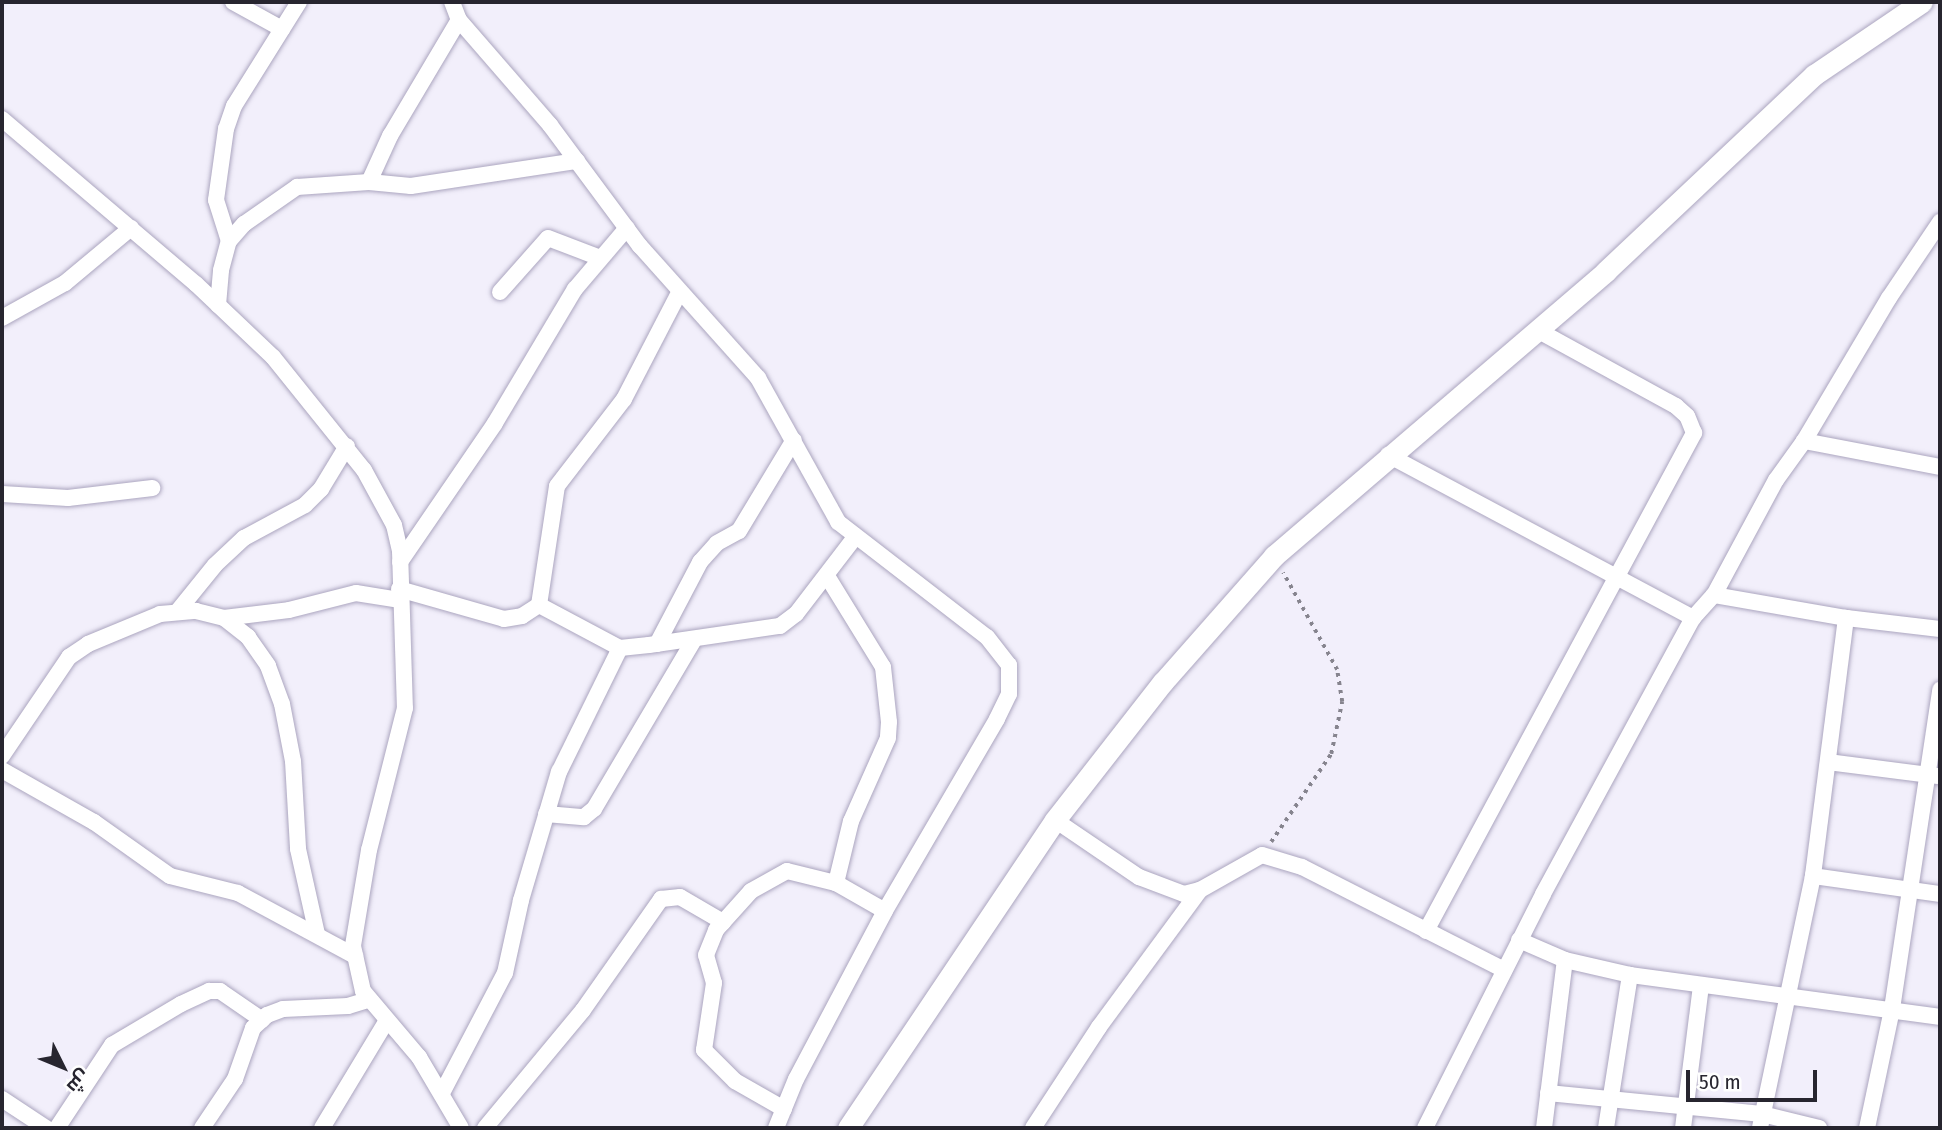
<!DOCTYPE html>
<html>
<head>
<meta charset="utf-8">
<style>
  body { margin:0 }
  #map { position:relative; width:1942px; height:1130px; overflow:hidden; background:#f2effb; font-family:"Fira Sans Condensed",Cairo,sans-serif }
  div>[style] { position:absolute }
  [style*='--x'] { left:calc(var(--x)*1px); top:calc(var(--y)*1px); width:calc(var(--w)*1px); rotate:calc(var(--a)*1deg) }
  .path>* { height:3.5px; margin-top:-1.75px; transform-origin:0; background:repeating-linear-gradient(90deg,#86848e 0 3.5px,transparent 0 8.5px) }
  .roads { filter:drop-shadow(0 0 2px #aba5bf) drop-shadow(0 0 2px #aba5bf) }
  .street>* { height:16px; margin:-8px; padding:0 8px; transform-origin:8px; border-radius:8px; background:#fff }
  .secondary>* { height:21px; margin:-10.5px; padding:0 10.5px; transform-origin:10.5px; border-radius:10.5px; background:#fff }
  span { translate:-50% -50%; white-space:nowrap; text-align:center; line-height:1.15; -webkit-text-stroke:6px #fefefe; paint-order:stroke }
  .frame { position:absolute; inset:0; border:4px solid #27252f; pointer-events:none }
  .north { position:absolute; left:28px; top:1032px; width:70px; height:70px; -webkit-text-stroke:5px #fefefe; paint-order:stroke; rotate:133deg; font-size:19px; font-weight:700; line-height:28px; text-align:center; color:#27252f }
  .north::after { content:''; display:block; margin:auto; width:24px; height:32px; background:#27252f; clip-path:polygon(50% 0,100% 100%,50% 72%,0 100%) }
  .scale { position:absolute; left:1686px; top:1070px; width:131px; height:32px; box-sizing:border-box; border:4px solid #27252f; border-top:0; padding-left:9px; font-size:21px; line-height:24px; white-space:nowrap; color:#27252f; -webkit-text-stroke:5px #fefefe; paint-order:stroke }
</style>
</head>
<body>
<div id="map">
  <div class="path">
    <i style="--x:1271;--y:842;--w:107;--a:-55.7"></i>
    <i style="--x:1331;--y:754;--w:53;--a:-78.1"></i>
    <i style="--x:1342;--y:702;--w:32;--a:-99"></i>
    <i style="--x:1337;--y:670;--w:111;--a:-119.1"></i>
  </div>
  <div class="roads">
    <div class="street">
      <i style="--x:233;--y:2;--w:56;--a:28.9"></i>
      <i style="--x:452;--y:2;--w:19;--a:69"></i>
      <i style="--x:459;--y:20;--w:139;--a:49.1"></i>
      <i style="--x:550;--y:125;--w:151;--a:53.4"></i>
      <i style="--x:640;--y:246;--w:177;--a:48.2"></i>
      <i style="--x:758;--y:378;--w:165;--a:60.9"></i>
      <i style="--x:838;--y:522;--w:188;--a:37.7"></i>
      <i style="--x:987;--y:637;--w:36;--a:52"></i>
      <i style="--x:1009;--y:665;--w:29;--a:90"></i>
      <i style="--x:1009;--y:694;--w:28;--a:116"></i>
      <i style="--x:997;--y:719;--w:222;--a:120.3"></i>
      <i style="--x:885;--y:911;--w:190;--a:117.9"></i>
      <i style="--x:796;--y:1079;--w:53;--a:112.2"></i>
      <i style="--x:2;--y:119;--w:255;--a:40.4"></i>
      <i style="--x:196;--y:284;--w:106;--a:43.5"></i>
      <i style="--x:273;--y:357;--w:145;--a:51.2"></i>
      <i style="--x:364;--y:470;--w:63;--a:61.4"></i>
      <i style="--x:394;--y:525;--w:27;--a:77"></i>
      <i style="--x:400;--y:551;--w:157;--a:88.2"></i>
      <i style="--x:405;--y:708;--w:146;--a:104.2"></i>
      <i style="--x:369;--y:850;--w:97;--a:99.5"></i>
      <i style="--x:353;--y:946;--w:46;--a:77.5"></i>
      <i style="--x:363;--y:991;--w:87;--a:49.7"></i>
      <i style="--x:419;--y:1057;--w:82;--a:59.4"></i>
      <i style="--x:369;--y:182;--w:51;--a:-65.5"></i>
      <i style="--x:390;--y:136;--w:135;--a:-59.3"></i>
      <i style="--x:229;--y:241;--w:43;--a:-107.6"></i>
      <i style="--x:216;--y:200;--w:72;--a:-82"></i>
      <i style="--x:226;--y:129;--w:24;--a:-71"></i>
      <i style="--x:234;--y:106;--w:123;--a:-58"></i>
      <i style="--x:500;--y:292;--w:72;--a:-48.4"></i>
      <i style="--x:548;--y:238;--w:56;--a:21"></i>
      <i style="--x:218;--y:305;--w:35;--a:-85"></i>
      <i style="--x:221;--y:270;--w:30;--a:-75"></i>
      <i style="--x:229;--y:241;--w:23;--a:-49"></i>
      <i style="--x:244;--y:224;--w:65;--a:-34.9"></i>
      <i style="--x:297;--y:187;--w:72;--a:-4"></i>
      <i style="--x:369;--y:182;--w:42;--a:5.4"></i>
      <i style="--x:411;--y:186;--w:168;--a:-8.6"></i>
      <i style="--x:2;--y:318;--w:72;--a:-29.1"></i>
      <i style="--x:65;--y:283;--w:86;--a:-39.8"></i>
      <i style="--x:1804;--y:441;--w:166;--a:-59.3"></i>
      <i style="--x:1889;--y:298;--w:92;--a:-56.1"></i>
      <i style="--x:1388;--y:455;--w:346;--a:28.1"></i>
      <i style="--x:2;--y:494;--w:66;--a:3.5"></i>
      <i style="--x:68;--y:498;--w:85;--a:-6.8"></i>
      <i style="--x:400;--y:562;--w:168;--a:-55.6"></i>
      <i style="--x:495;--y:423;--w:156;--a:-59.2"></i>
      <i style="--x:575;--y:289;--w:80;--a:-49.6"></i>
      <i style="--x:827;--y:576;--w:107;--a:58.4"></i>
      <i style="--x:883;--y:667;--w:55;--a:83.8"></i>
      <i style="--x:889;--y:722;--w:16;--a:94"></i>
      <i style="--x:888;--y:738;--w:91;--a:114"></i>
      <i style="--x:851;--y:821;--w:64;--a:103.6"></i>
      <i style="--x:399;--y:589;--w:109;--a:15.9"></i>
      <i style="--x:504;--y:619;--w:18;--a:-9"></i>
      <i style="--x:522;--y:616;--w:20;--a:-33"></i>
      <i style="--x:539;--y:605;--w:92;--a:28"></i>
      <i style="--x:620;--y:648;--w:29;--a:-6"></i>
      <i style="--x:649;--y:645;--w:132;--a:-8.3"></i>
      <i style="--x:780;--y:626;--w:20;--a:-37"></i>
      <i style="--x:796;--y:614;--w:97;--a:-52.5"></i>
      <i style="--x:1714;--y:595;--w:134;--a:9.9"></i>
      <i style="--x:1846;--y:618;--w:260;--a:97.3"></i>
      <i style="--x:1813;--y:876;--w:258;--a:101.9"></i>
      <i style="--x:539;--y:605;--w:120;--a:-81.4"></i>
      <i style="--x:557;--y:486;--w:110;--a:-52.4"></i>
      <i style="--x:624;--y:399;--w:119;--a:-62.6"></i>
      <i style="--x:177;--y:612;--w:60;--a:-51"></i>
      <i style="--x:215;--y:565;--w:40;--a:-43"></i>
      <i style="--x:244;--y:538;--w:69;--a:-28.4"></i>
      <i style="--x:305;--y:505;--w:23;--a:-45"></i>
      <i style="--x:321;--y:489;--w:50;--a:-58.8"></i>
      <i style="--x:224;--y:618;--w:65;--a:-7"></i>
      <i style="--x:289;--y:610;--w:69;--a:-14.2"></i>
      <i style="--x:356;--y:593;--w:45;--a:9"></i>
      <i style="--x:1846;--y:618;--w:95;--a:6.7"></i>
      <i style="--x:657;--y:644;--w:93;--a:-62.3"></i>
      <i style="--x:700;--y:562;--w:25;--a:-48"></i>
      <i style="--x:717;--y:543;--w:25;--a:-29"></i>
      <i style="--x:739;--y:531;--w:106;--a:-58.9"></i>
      <i style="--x:2;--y:756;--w:120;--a:-55.9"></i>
      <i style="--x:69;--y:657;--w:23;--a:-34"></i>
      <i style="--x:88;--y:644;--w:78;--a:-22.6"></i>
      <i style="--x:160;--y:614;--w:36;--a:-5"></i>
      <i style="--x:196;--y:611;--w:29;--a:14"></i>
      <i style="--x:224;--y:618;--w:31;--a:38"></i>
      <i style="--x:248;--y:637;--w:35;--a:55"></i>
      <i style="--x:268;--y:666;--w:40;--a:69.8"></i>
      <i style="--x:282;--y:704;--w:58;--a:79.1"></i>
      <i style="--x:293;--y:761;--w:88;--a:86.7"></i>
      <i style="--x:298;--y:849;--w:87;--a:77.4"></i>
      <i style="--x:1828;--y:762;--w:111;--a:7.3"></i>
      <i style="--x:2;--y:770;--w:106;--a:29.5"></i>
      <i style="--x:94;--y:822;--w:93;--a:35.4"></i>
      <i style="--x:170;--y:876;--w:70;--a:14"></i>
      <i style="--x:238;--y:893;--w:133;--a:28.3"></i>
      <i style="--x:546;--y:814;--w:38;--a:5"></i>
      <i style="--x:584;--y:817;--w:13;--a:-39"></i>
      <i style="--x:594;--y:809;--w:196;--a:-59.4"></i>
      <i style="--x:1055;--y:820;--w:102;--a:34.2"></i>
      <i style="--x:1139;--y:877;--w:48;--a:20.7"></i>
      <i style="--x:1184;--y:894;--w:16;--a:-14"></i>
      <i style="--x:1200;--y:890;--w:71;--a:-29.4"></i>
      <i style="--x:1262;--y:855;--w:42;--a:16.7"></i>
      <i style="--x:1302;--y:867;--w:227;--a:27"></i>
      <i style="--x:1813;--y:876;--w:128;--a:8.1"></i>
      <i style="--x:1426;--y:931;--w:566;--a:-61.71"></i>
      <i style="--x:1694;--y:433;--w:18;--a:-112"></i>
      <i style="--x:1687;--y:416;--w:15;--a:-138"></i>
      <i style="--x:1676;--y:406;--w:158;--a:-151.3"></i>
      <i style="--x:1519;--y:940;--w:50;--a:23.5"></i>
      <i style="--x:1565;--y:960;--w:67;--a:13"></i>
      <i style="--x:1630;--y:975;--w:313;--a:7.7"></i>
      <i style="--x:442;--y:1093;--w:136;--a:-62.3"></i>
      <i style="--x:505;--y:973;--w:75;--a:-77.6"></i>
      <i style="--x:521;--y:900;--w:134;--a:-73.5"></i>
      <i style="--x:559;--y:772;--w:138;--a:-63.8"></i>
      <i style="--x:1548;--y:1093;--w:215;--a:5.6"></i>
      <i style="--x:1762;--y:1114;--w:59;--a:13.8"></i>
      <i style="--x:2;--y:1099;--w:53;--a:33.4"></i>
      <i style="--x:784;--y:1109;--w:56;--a:-150.3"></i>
      <i style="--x:735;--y:1081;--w:44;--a:-135"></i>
      <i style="--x:704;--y:1050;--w:68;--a:-81.5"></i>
      <i style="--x:714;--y:983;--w:29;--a:-106"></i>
      <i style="--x:706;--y:955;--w:27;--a:-68"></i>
      <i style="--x:716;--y:930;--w:52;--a:-48.1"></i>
      <i style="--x:751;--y:891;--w:41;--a:-29.1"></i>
      <i style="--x:787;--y:871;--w:50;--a:13.8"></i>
      <i style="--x:836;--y:883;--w:56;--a:29.7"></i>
      <i style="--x:57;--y:1128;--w:100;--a:-56.5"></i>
      <i style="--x:112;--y:1045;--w:80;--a:-30.7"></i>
      <i style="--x:181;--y:1004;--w:31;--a:-25"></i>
      <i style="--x:209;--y:991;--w:11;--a:0"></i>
      <i style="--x:220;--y:991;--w:51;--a:34.6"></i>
      <i style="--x:202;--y:1128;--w:59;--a:-56"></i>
      <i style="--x:235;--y:1079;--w:54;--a:-70.6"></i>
      <i style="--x:253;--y:1028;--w:19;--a:-43"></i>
      <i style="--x:267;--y:1015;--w:17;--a:-21"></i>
      <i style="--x:283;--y:1009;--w:65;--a:-2.6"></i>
      <i style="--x:348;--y:1006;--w:21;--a:-17"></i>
      <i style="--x:322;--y:1128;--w:124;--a:-58.9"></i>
      <i style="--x:485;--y:1128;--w:153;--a:-50.3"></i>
      <i style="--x:583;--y:1010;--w:136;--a:-54.9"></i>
      <i style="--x:661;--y:899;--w:19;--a:-6"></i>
      <i style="--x:680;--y:897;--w:50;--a:30.2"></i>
      <i style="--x:1033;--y:1128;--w:121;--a:-56.8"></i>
      <i style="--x:1099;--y:1027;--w:170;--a:-53.6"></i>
      <i style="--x:1425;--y:1128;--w:262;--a:-63.2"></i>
      <i style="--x:1543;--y:894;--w:314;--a:-61.5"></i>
      <i style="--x:1693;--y:618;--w:31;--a:-48"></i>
      <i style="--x:1714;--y:595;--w:131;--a:-61.7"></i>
      <i style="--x:1776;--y:480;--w:48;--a:-54.3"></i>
      <i style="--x:1804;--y:441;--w:138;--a:10.8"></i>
      <i style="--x:1544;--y:1128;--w:169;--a:-82.9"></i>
      <i style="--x:1606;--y:1128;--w:155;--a:-81.1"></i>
      <i style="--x:1683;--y:1128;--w:143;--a:-82.8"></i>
      <i style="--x:1867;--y:1128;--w:122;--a:-78.1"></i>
      <i style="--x:1892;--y:1009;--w:323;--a:-81.4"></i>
    </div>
    <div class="secondary">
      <i style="--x:848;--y:1128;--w:371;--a:-56.1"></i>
      <i style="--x:1055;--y:820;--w:175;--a:-52"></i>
      <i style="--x:1163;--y:682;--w:168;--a:-48.6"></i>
      <i style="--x:1274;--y:556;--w:438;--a:-40.6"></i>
      <i style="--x:1606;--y:271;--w:286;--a:-43.3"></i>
      <i style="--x:1814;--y:75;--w:130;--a:-34.1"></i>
    </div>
  </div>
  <div class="frame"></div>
  <div class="north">ش</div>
  <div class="scale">50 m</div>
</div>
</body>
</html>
